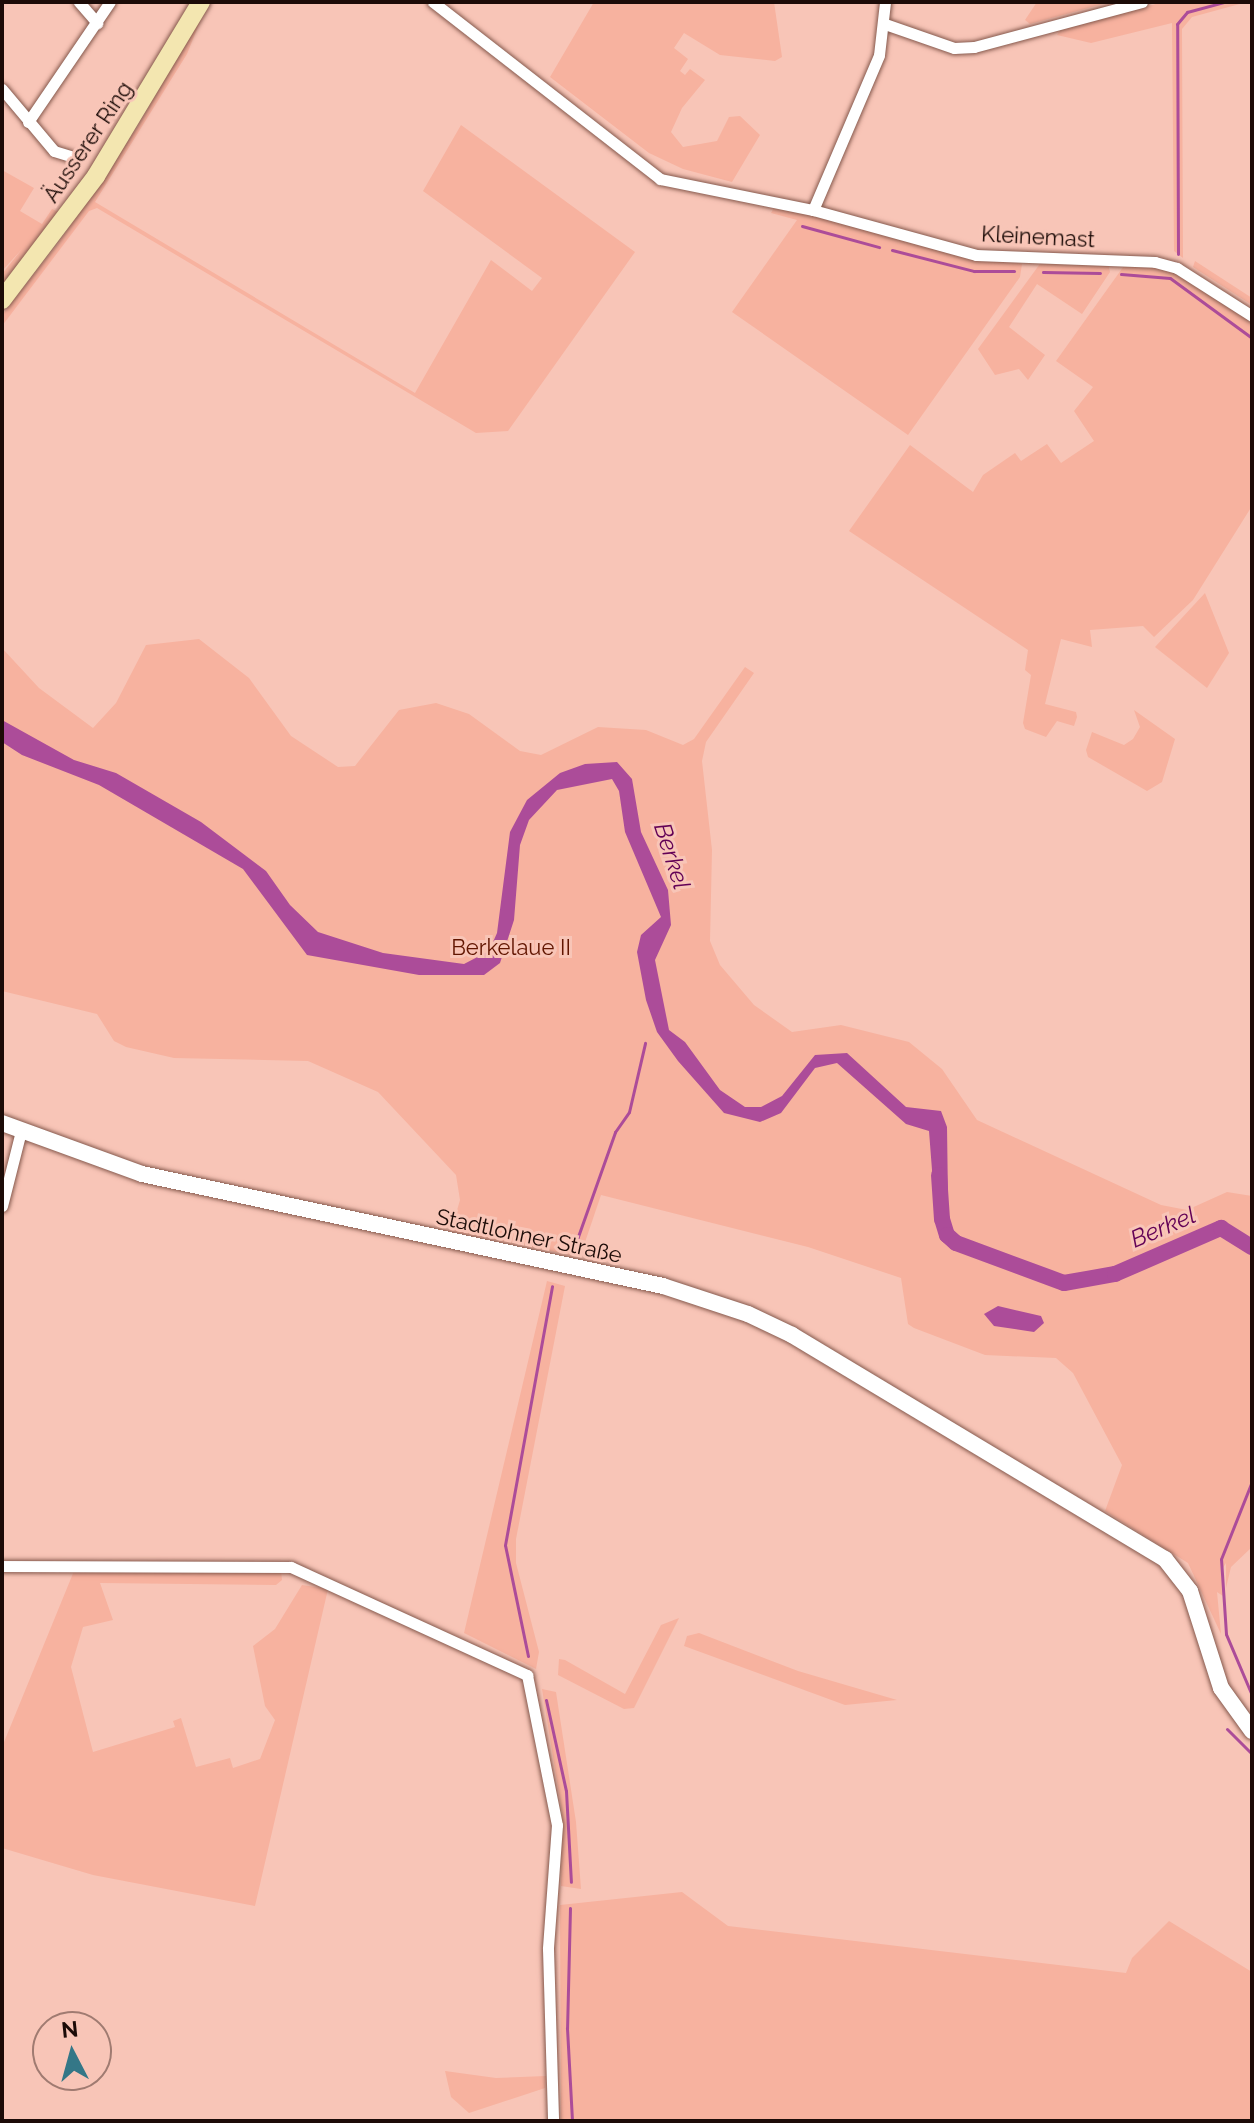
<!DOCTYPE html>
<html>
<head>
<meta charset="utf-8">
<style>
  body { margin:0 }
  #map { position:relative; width:1254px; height:2123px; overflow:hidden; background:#f8c5b7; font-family:Raleway,sans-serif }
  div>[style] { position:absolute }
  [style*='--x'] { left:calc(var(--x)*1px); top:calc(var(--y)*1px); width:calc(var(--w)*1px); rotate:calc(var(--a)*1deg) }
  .green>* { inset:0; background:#f7b29f }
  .water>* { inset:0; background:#ac4c99 }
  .stream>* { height:3px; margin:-1.5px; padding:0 1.5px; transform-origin:1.5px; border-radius:1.5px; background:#ac4c99 }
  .river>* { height:16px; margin:-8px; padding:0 8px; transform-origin:8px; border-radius:8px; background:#ac4c99 }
  .roads { filter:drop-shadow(0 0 2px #85594d) drop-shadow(0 0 2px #85594d) }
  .street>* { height:11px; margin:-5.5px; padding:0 5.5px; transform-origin:5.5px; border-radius:5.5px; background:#fff }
  .secondary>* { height:16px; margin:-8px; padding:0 8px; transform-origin:8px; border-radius:8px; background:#fff }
  .primary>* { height:18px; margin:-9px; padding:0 9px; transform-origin:9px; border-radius:9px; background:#f3e6b0 }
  span { translate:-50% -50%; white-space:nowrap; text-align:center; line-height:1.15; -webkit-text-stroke:6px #f8c5b7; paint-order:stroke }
  .street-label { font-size:22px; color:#1c0b07 }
  .park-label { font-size:22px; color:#611500 }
  .water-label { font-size:24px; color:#630256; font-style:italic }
  .frame { position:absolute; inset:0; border:4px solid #1c0b07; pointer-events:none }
  .north { position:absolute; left:32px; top:2011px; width:80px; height:80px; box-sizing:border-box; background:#f8c5b7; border:2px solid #a07b71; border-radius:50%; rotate:354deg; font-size:22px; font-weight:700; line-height:32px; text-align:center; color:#1c0b07 }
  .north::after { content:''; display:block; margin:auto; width:28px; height:36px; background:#347787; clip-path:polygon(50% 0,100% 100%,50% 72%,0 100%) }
</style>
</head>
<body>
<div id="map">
  <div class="green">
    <i style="clip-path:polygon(208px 2px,187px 54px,95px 202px,415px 393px,491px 260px,532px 291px,542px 278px,423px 191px,461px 125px,635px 252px,508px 431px,476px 433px,97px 208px,89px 211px,2px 326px,2px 315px,58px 244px,137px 128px)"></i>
    <i style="clip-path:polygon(594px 2px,774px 2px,782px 57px,775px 61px,720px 55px,684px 33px,674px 48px,688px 59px,680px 71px,685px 75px,690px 69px,705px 80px,682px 108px,671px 132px,683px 147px,717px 141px,729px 117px,740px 116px,760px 135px,732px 182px,683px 169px,649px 153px,550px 77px)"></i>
    <i style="clip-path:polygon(1037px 2px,1110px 2px,1030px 24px,1025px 20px)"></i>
    <i style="clip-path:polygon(1163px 2px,1247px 2px,1192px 17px,1182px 29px,1183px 258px,1174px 251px,1172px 23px,1091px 43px,1057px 35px,1060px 30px)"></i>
    <i style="clip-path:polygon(2px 170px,34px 188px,20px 211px,42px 224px,52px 209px,61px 213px,2px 290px,2px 274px,22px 249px,2px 271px)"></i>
    <i style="clip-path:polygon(775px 206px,1022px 264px,1020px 277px,908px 435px,732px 312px,797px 220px,771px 213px)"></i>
    <i style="clip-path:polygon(1042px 261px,1108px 264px,1110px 272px,1082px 314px,1037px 284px,1009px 327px,1045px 355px,1028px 380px,1019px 369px,995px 375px,978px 349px)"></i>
    <i style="clip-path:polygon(1195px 261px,1252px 298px,1252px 305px,1193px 267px)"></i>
    <i style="clip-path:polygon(1126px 263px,1173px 269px,1252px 320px,1252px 506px,1193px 600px,1154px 637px,1143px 626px,1090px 630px,1092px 647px,1061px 639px,1045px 704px,1076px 712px,1077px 717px,1074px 726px,1057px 721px,1046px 737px,1025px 729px,1023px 723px,1031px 675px,1025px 670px,1028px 650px,849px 531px,910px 445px,973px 492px,983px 475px,1015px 453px,1021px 461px,1047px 444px,1061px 463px,1094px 441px,1074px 411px,1093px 387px,1056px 361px)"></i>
    <i style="clip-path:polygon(1205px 593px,1229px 653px,1207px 688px,1155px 647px)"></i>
    <i style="clip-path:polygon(199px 639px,249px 678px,291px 736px,338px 767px,355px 766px,399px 710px,436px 703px,469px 714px,520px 751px,541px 755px,598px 727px,646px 730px,683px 745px,694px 739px,745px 667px,754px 673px,706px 742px,702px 761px,712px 850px,710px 941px,720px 965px,754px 1005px,792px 1032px,841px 1025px,909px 1042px,942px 1069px,977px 1120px,1161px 1205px,1187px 1210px,1227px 1192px,1252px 1196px,1252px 1547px,1231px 1567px,1226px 1588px,1226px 1563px,1223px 1568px,1223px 1596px,1217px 1592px,1221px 1634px,1188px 1563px,1105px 1511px,1122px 1465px,1073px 1373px,1056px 1358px,985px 1355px,914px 1328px,908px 1324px,901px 1278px,808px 1247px,601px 1195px,580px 1257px,451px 1231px,460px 1200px,456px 1175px,378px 1092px,308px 1061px,174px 1058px,126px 1047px,114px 1041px,97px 1014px,2px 991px,2px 648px,39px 688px,93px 728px,116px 703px,146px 645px)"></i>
    <i style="clip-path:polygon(1134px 710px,1175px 739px,1162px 782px,1147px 791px,1088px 757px,1086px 750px,1092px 732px,1124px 745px,1133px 739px,1140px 727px)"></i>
    <i style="clip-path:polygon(547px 1281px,565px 1286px,516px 1539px,516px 1563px,539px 1652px,536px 1669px,464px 1633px)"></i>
    <i style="clip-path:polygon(74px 1571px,281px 1571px,282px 1580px,276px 1585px,100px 1583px,113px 1620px,83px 1627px,71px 1667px,93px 1752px,175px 1727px,173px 1721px,181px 1718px,196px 1767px,230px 1758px,233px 1768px,260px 1759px,275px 1720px,265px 1706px,253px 1646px,275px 1629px,302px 1585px,328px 1589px,255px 1906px,93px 1875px,2px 1848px,2px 1747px)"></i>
    <i style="clip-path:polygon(679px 1618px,634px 1708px,624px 1709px,558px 1675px,559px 1659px,565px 1660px,625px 1694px,661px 1625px)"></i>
    <i style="clip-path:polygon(699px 1633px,798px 1671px,897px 1700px,845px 1705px,684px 1646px,687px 1636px)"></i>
    <i style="clip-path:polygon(542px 1689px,556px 1692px,576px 1822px,581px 1889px,561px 1886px,562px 1812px)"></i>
    <i style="clip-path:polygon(682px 1892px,728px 1926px,1126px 1973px,1132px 1958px,1169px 1921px,1252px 1972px,1252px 2121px,561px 2121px,560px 1905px)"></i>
    <i style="clip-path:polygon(445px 2071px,496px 2078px,546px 2076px,545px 2088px,469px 2113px,451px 2097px)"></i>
  </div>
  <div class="water">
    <i style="clip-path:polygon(2px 720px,74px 760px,116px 773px,201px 822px,266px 871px,290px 905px,318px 932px,383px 953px,464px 964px,489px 951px,497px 933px,510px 832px,527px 800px,560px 773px,585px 764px,617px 762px,632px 779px,641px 832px,668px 890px,671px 925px,655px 960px,669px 1030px,685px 1042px,720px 1090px,745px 1107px,761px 1107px,782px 1096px,815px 1055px,847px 1053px,906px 1107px,941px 1111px,947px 1127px,948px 1198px,934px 1196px,929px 1131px,906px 1124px,837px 1063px,815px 1068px,781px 1113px,760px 1122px,724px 1113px,678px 1061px,657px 1032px,646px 1000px,637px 952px,641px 935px,661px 917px,625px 832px,619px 791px,612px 779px,557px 790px,529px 820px,520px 845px,514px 920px,500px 963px,484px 975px,419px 975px,307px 955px,243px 869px,99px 785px,22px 755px,2px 742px)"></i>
    <i style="clip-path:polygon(998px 1306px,1041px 1316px,1044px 1323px,1034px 1332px,994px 1326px,984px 1314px)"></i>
  </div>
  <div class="stream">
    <i style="--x:802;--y:226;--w:80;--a:15.3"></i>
    <i style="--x:892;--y:250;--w:85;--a:14.4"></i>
    <i style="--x:974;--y:271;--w:40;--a:0"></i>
    <i style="--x:1178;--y:254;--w:230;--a:-90.2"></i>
    <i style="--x:1177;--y:24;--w:16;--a:-50"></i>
    <i style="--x:1187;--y:12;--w:39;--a:-15"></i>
    <i style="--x:1043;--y:272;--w:57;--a:1"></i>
    <i style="--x:1121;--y:274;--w:49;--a:4.7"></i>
    <i style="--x:1170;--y:278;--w:102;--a:36.2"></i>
    <i style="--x:575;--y:1245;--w:120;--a:-70.5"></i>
    <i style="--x:615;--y:1132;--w:24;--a:-55"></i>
    <i style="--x:629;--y:1112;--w:71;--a:-76.9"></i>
    <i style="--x:528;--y:1656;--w:113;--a:-101.7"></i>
    <i style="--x:505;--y:1545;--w:263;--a:-79.7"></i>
    <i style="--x:1251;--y:1693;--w:64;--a:-113"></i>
    <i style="--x:1226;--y:1634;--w:75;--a:-93.8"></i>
    <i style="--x:1221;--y:1559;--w:84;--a:-68.3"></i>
    <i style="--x:546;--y:1700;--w:93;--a:77.6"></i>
    <i style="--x:566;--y:1791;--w:91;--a:86.9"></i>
    <i style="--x:1227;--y:1729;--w:35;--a:45"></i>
    <i style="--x:570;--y:1908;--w:120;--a:91.4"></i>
    <i style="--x:567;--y:2028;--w:93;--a:86.9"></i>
  </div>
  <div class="river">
    <i style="--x:939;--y:1175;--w:44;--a:86.1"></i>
    <i style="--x:942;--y:1219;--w:17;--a:73"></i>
    <i style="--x:947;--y:1235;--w:12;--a:42"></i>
    <i style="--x:956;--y:1243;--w:115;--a:20.3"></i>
    <i style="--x:1064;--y:1283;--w:52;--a:-10"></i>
    <i style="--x:1115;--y:1274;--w:116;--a:-23.5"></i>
    <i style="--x:1221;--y:1228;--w:36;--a:32"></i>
  </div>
  <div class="roads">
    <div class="street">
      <i style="--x:79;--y:2;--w:28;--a:49"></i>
      <i style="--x:433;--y:2;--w:288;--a:37.9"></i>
      <i style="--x:660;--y:179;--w:156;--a:11.5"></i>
      <i style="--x:813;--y:210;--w:169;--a:15.4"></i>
      <i style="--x:976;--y:255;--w:179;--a:2.2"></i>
      <i style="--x:1155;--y:262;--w:23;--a:15"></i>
      <i style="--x:1177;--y:268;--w:89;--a:32.6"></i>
      <i style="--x:885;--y:24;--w:73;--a:19.2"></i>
      <i style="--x:954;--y:48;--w:20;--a:-3"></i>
      <i style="--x:974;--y:47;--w:174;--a:-15"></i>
      <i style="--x:2;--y:89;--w:81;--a:50"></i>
      <i style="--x:54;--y:151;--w:17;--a:17"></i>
      <i style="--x:28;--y:122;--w:145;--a:-55.7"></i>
      <i style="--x:813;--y:210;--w:168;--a:-66.9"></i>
      <i style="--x:879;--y:55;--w:53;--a:-83.5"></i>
      <i style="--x:2;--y:1206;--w:77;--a:-75.8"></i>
      <i style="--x:2;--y:1566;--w:289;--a:0.2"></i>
      <i style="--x:291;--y:1567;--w:260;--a:24.6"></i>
      <i style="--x:527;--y:1675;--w:153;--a:78.7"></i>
      <i style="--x:557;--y:1825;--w:124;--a:94.2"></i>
      <i style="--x:548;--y:1949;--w:172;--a:88.3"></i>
    </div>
    <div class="secondary">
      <i style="--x:2;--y:1123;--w:149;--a:20"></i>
      <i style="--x:142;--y:1174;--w:533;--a:12.13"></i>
      <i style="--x:663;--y:1286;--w:89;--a:18.2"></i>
      <i style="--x:748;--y:1314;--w:49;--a:25.5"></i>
      <i style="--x:792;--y:1335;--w:435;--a:31"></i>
      <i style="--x:1165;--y:1559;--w:41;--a:52"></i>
      <i style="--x:1190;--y:1591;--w:102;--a:72.3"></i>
      <i style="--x:1221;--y:1688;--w:53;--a:54.2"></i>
    </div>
    <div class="primary">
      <i style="--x:2;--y:300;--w:156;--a:-52.8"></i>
      <i style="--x:96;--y:176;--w:203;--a:-58.9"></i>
    </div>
  </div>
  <div class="street-label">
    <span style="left:88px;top:142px;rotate:-56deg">Äusserer Ring</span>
    <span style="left:1038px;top:237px;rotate:3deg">Kleinemast</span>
    <span style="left:529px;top:1236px;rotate:12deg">Stadtlohner Straße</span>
  </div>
  <div class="park-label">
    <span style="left:511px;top:948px">Berkelaue II</span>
  </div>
  <div class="water-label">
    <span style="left:672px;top:856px;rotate:72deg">Berkel</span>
    <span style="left:1163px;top:1227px;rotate:-23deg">Berkel</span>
  </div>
  <div class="frame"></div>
  <div class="north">N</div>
</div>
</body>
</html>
